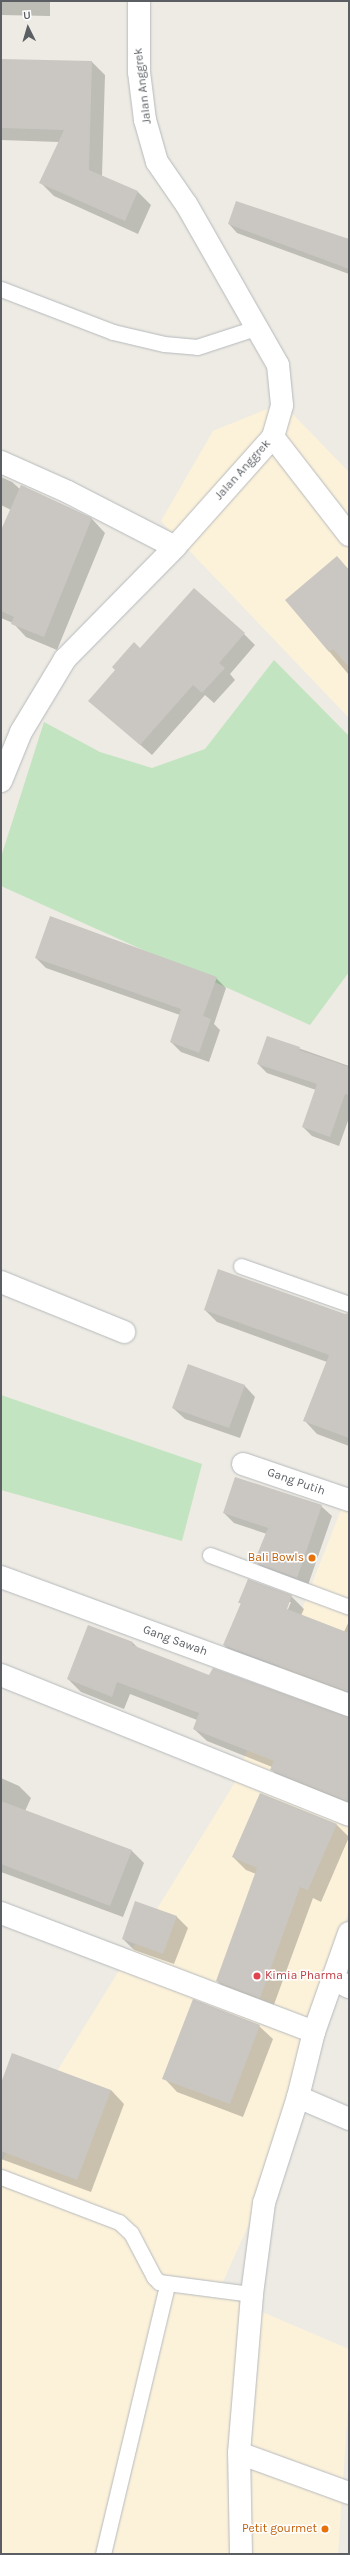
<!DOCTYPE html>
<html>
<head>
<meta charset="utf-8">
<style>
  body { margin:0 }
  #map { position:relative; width:350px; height:2555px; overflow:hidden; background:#edebe3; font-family:Karla,sans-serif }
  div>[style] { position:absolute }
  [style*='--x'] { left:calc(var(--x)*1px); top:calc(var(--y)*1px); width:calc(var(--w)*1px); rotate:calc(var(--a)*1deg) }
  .commercial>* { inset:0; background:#fcf2da }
  .green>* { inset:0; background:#c3e4c1 }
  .shadow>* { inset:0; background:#0003 }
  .building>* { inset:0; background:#cac7c2 }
  .roads { filter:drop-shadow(0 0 1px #b6b9bd) drop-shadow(0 0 1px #b6b9bd) }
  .lane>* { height:15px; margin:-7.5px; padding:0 7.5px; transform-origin:7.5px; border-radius:7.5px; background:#fff }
  .street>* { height:22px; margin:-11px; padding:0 11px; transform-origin:11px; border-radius:11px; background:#fff }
  .secondary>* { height:22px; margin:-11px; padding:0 11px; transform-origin:11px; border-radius:11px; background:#fff }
  .dots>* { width:11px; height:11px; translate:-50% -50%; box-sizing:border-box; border:2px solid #fff; border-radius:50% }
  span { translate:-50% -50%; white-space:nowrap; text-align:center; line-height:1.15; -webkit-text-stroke:3px #fff; paint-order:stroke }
  .street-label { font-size:12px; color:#5b5f63 }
  .food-label { font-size:12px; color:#c56008 }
  .right { translate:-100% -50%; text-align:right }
  .health-label { font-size:12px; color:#be3a42 }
  .left { translate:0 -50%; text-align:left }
  .frame { position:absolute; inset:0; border:2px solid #5b5f63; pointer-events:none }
  .north { position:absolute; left:8px; top:8px; width:40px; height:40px; -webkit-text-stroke:3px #fff; paint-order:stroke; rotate:355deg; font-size:11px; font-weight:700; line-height:16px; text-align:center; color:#5b5f63 }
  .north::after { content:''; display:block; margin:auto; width:14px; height:18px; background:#5b5f63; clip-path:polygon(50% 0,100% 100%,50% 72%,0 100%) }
</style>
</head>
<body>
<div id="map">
  <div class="commercial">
    <i style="clip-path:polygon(282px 403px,349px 472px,349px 718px,161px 521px,213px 431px)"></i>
    <i style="clip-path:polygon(349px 1489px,349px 1909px,260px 2199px,218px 2293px,349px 2349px,349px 2393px,338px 2554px,1px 2554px,1px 2162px,234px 1784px)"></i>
  </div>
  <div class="green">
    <i style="clip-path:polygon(274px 660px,349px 736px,349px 972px,310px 1025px,1px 886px,1px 857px,44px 722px,100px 752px,152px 768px,205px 749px)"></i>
    <i style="clip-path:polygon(1px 1395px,202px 1464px,182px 1541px,1px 1490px)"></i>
  </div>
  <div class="shadow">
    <i style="clip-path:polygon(1px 1px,50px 1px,50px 16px,1px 15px)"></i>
    <i style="clip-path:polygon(1px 60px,92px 62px,105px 75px,102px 176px,138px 192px,151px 205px,138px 234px,54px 196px,41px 183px,59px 142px,1px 140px)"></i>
    <i style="clip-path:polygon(229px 224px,349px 239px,349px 274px,237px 233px)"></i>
    <i style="clip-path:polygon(1px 477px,12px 482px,20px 489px,21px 487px,92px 519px,105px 533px,57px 650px,26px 637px,13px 623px,1px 618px,1px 533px,11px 510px,1px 505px)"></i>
    <i style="clip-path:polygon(337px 557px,349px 570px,349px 675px,286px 600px)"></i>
    <i style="clip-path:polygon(244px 634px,255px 645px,230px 674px,235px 680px,214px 703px,205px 695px,152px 755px,90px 701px)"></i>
    <i style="clip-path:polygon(36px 958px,216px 978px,226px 988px,214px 1024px,220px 1030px,209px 1062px,181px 1052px,171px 1042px,180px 1015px,46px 968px)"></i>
    <i style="clip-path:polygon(267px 1037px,349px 1066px,349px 1118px,339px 1146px,312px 1136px,303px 1127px,316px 1090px,267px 1073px,258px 1064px)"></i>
    <i style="clip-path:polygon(205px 1310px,345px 1315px,349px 1313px,349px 1446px,317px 1434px,305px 1421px,327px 1362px,217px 1322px)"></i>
    <i style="clip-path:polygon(244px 1385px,255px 1397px,240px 1438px,185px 1419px,173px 1408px)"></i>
    <i style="clip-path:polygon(321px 1506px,332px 1516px,307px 1588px,266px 1572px,256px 1562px,267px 1534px,234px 1523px,224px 1513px)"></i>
    <i style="clip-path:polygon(evenodd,291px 1596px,304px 1609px,301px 1616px,344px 1632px,349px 1621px,349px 1699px,236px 1658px,224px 1645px,241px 1604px,240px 1602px,291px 1596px,288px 1602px,291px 1602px,286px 1614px,284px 1613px,288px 1602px)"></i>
    <i style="clip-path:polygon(133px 1643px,139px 1649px,210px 1677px,345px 1718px,349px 1717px,349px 1808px,284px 1782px,271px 1769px,272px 1767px,207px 1741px,194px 1729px,197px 1720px,130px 1694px,124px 1709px,81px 1692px,68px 1679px)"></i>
    <i style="clip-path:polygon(1px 1778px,19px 1786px,31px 1798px,25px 1811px,131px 1850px,144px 1863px,123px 1917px,1px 1872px)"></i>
    <i style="clip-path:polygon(337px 1825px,349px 1837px,321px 1902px,313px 1898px,272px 2010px,230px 1994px,217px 1981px,256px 1874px,246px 1870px,233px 1857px)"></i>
    <i style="clip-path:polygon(176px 1916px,188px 1928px,174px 1964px,134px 1950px,123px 1939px)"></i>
    <i style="clip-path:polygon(259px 2026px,273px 2039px,243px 2117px,177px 2092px,164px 2078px)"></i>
    <i style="clip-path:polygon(1px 2086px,111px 2090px,124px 2104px,91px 2192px,1px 2159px)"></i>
  </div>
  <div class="building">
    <i style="clip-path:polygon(1px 59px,92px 61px,89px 170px,138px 191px,125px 221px,39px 183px,64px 130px,1px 128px)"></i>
    <i style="clip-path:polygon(236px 201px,349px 239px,349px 269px,228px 224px)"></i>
    <i style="clip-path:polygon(21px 485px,92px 518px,44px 637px,11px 624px,14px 617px,1px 611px,1px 530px)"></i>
    <i style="clip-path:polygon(337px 556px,349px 570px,349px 667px,333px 649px,329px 652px,285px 600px)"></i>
    <i style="clip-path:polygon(194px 588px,245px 633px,219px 663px,225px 668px,202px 693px,193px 685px,140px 745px,88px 701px,115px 670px,112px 667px,134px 642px,140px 648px)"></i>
    <i style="clip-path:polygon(50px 916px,217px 977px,203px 1016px,211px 1019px,199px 1053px,170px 1042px,181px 1009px,35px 958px)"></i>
    <i style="clip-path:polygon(267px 1036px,300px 1047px,299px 1050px,349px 1067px,349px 1095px,345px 1094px,330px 1137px,302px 1127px,317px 1084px,257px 1064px)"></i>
    <i style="clip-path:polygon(218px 1269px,345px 1314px,349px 1313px,349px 1438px,303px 1421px,329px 1355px,204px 1310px)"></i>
    <i style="clip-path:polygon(188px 1364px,245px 1385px,229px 1428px,172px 1408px)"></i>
    <i style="clip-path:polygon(235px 1477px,322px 1505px,297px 1578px,254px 1562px,268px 1528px,223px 1513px)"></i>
    <i style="clip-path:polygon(248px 1579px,292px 1595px,287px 1609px,349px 1633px,349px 1692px,223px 1645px,241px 1603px,238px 1603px)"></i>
    <i style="clip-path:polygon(88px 1625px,133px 1642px,132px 1645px,209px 1675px,213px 1668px,349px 1717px,347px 1801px,270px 1770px,274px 1761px,193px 1729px,199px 1713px,117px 1682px,112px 1697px,67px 1679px)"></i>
    <i style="clip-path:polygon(260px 1793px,337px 1824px,308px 1890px,300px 1887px,260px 1998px,216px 1981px,257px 1868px,232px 1857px)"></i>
    <i style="clip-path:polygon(1px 1801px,132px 1850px,110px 1906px,1px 1864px)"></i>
    <i style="clip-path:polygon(135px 1901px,177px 1916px,163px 1954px,122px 1939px)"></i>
    <i style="clip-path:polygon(193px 1999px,260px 2025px,230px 2104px,162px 2079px)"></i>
    <i style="clip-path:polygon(12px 2053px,111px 2090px,77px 2180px,1px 2151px,1px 2083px)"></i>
  </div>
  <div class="roads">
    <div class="lane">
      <i style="--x:1;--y:289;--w:120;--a:21"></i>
      <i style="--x:113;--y:332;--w:52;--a:13.2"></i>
      <i style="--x:164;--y:344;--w:33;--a:5"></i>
      <i style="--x:197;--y:347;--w:61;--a:-18.1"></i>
      <i style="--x:241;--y:1266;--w:114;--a:19.4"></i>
      <i style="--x:210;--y:1555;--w:148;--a:20.5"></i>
      <i style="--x:1;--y:2177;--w:126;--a:20.9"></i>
      <i style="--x:119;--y:2222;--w:16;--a:43"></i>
      <i style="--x:131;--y:2233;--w:50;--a:62.4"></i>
      <i style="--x:154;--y:2277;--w:7;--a:45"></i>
      <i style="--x:159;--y:2282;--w:94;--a:7.4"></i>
      <i style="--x:103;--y:2554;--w:277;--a:-76.6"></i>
    </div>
    <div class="street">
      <i style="--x:273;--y:437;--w:124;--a:52.2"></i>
      <i style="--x:1;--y:462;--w:73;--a:24.1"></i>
      <i style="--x:68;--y:492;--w:120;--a:27.2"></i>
      <i style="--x:1;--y:781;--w:53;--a:-67.8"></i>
      <i style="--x:21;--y:732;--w:85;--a:-58.9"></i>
      <i style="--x:65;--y:659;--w:157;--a:-45.5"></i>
      <i style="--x:175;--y:547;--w:147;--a:-48.3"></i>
      <i style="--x:273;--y:437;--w:33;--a:-74"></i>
      <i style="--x:282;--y:405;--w:40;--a:-95.7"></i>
      <i style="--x:278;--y:365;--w:185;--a:-119.7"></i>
      <i style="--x:186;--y:204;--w:51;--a:-124.6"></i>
      <i style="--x:157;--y:162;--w:44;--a:-105.9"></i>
      <i style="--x:145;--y:120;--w:48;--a:-97.1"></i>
      <i style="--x:139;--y:72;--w:71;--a:-90"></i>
      <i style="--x:1;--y:1282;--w:133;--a:22.1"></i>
      <i style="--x:243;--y:1464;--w:112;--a:18.8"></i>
      <i style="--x:1;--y:1577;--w:371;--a:20.2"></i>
      <i style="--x:1;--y:1675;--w:375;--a:21.9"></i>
      <i style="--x:1;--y:1913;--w:335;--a:20.8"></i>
      <i style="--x:332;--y:1978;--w:19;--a:28"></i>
      <i style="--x:298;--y:2097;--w:56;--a:23.3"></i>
      <i style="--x:239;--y:2453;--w:117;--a:20"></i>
    </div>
    <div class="secondary">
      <i style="--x:241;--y:2554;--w:101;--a:-91.1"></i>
      <i style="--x:239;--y:2453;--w:160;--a:-85.3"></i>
      <i style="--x:252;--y:2294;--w:92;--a:-82.5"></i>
      <i style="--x:264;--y:2203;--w:111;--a:-72.2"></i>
      <i style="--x:298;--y:2097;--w:67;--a:-76.2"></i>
      <i style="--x:314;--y:2032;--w:105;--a:-70.5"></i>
    </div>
  </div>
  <div class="dots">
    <i style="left:312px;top:1558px;background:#e8710a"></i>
    <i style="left:257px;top:1976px;background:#e0444e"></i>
    <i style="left:325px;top:2529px;background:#e8710a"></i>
  </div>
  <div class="street-label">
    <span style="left:143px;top:86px;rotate:-97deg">Jalan Anggrek</span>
    <span style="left:243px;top:470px;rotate:-48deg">Jalan Anggrek</span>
    <span style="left:296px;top:1482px;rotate:19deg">Gang Putih</span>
    <span style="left:175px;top:1641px;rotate:20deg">Gang Sawah</span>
  </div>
  <div class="food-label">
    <span class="right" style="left:304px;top:1558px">Bali Bowls</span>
    <span class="right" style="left:317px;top:2529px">Petit gourmet</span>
  </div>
  <div class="health-label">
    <span class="left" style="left:265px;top:1976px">Kimia Pharma</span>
  </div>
  <div class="frame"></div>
  <div class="north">U</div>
</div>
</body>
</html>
